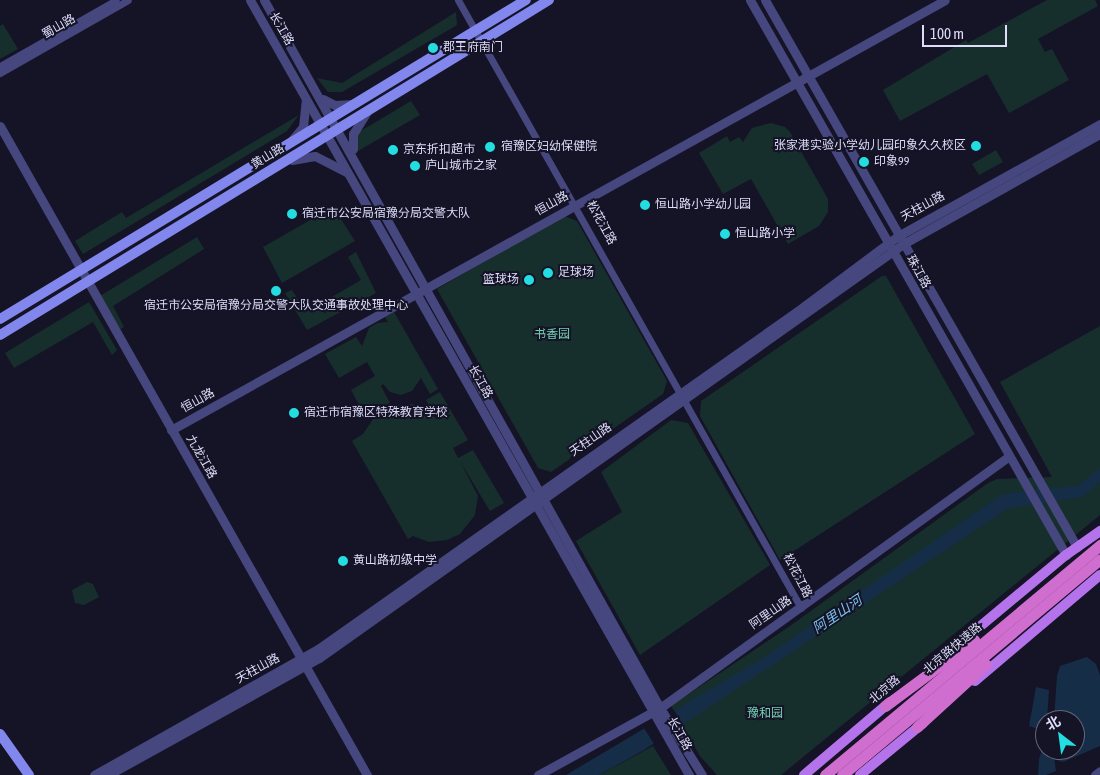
<!DOCTYPE html>
<html>
<head>
<meta charset="utf-8">
<style>
  body { margin:0 }
  #map { position:relative; width:1100px; height:775px; overflow:hidden; background:#151326; font-family:"Asap Condensed","Noto Sans SC",sans-serif }
  div>[style] { position:absolute }
  [style*='--x'] { left:calc(var(--x)*1px); top:calc(var(--y)*1px); width:calc(var(--w)*1px); rotate:calc(var(--a)*1deg) }
  .green>* { inset:0; background:#172f2c }
  .water>* { inset:0; background:#162d47 }
  .pier>* { inset:0; background:#151326 }
  .minor>* { height:7px; margin:-3.5px; padding:0 3.5px; transform-origin:3.5px; border-radius:3.5px; background:#45477e }
  .tertiary>* { height:9px; margin:-4.5px; padding:0 4.5px; transform-origin:4.5px; border-radius:4.5px; background:#45477e }
  .secondary>* { height:10px; margin:-5px; padding:0 5px; transform-origin:5px; border-radius:5px; background:#8187ed }
  .primary>* { height:10px; margin:-5px; padding:0 5px; transform-origin:5px; border-radius:5px; background:#b473eb }
  .trunk>* { height:11px; margin:-5.5px; padding:0 5.5px; transform-origin:5.5px; border-radius:5.5px; background:#cf6ece }
  .dots>* { width:14px; height:14px; translate:-50% -50%; box-sizing:border-box; border:2px solid #151326; border-radius:50% }
  span { translate:-50% -50%; white-space:nowrap; text-align:center; line-height:1.15; -webkit-text-stroke:4px #151326; paint-order:stroke }
  .street-label { font-size:12px; color:#ddddfa }
  .poi-label { font-size:12px; color:#ddddfa }
  .left { translate:0 -50%; text-align:left }
  .right { translate:-100% -50%; text-align:right }
  .park-label { font-size:12px; color:#72d1b1 }
  .water-label { font-size:14px; color:#79c0ec; font-style:italic }
  .north { position:absolute; left:1035px; top:710px; width:50px; height:50px; box-sizing:border-box; background:#151326; border:1px solid #65647b; border-radius:50%; rotate:330deg; font-size:14px; font-weight:700; line-height:20px; text-align:center; color:#ddddfa }
  .north::after { content:''; display:block; margin:auto; width:18px; height:22px; background:#23dde0; clip-path:polygon(50% 0,100% 100%,50% 72%,0 100%) }
  .scale { position:absolute; left:922px; top:25px; width:85px; height:22px; box-sizing:border-box; border:2px solid #ddddfa; border-top:0; padding-left:6px; font-size:15px; line-height:18px; white-space:nowrap; color:#ddddfa; -webkit-text-stroke:4px #151326; paint-order:stroke }
</style>
</head>
<body>
<div id="map">
  <div class="green">
    <i style="clip-path:polygon(1047px 0,1095px 0,1098px 6px,1038px 39px,1045px 52px,1052px 49px,1069px 80px,1009px 113px,987px 74px,900px 121px,883px 90px,966px 40px,968px 43px)"></i>
    <i style="clip-path:polygon(456px 12px,457px 25px,342px 92px,328px 92px,317px 78px,342px 83px)"></i>
    <i style="clip-path:polygon(3px 24px,18px 49px,0 59px,0 26px)"></i>
    <i style="clip-path:polygon(411px 101px,420px 115px,358px 151px,354px 135px)"></i>
    <i style="clip-path:polygon(299px 115px,287px 131px,83px 254px,75px 241px,122px 212px,126px 218px)"></i>
    <i style="clip-path:polygon(771px 123px,785px 127px,790px 132px,828px 199px,828px 212px,819px 226px,788px 244px,751px 179px,723px 194px,699px 153px,727px 136px,730px 142px,739px 137px,743px 142px,752px 128px)"></i>
    <i style="clip-path:polygon(996px 150px,1003px 162px,979px 175px,972px 164px)"></i>
    <i style="clip-path:polygon(333px 207px,355px 241px,282px 283px,263px 247px)"></i>
    <i style="clip-path:polygon(564px 216px,577px 221px,667px 381px,663px 394px,551px 472px,538px 468px,437px 289px)"></i>
    <i style="clip-path:polygon(197px 237px,204px 249px,113px 306px,124px 327px,119px 330px,100px 296px)"></i>
    <i style="clip-path:polygon(356px 252px,376px 293px,307px 330px,285px 293px,292px 290px,306px 312px,361px 280px,348px 257px)"></i>
    <i style="clip-path:polygon(882px 276px,886px 276px,975px 434px,780px 560px,700px 416px,701px 401px)"></i>
    <i style="clip-path:polygon(89px 302px,117px 350px,112px 355px,93px 322px,14px 368px,5px 353px)"></i>
    <i style="clip-path:polygon(394px 312px,438px 389px,430px 394px,421px 378px,412px 391px,401px 395px,390px 392px,383px 384px,381px 386px,390px 403px,376px 411px,372px 404px,362px 410px,351px 390px,375px 376px,367px 362px,339px 378px,325px 354px,356px 337px,362px 346px,369px 328px,377px 323px,388px 322px,385px 317px)"></i>
    <i style="clip-path:polygon(1100px 326px,1100px 515px,781px 775px,717px 775px,700px 756px,671px 706px,790px 626px,988px 483px,997px 479px,1052px 477px,1000px 382px)"></i>
    <i style="clip-path:polygon(440px 392px,468px 440px,453px 448px,458px 458px,473px 450px,504px 503px,490px 511px,460px 461px,478px 496px,475px 515px,460px 534px,447px 540px,429px 542px,413px 536px,408px 539px,352px 441px,363px 434px,375px 416px,395px 405px,413px 404px,436px 418px,426px 400px)"></i>
    <i style="clip-path:polygon(671px 420px,688px 423px,770px 565px,640px 655px,576px 541px,622px 512px,601px 472px)"></i>
    <i style="clip-path:polygon(87px 582px,93px 584px,99px 597px,84px 605px,75px 603px,72px 590px)"></i>
    <i style="clip-path:polygon(653px 746px,671px 775px,599px 775px)"></i>
  </div>
  <div class="water">
    <i style="clip-path:polygon(1100px 468px,1100px 482px,1082px 497px,1009px 508px,644px 750px,599px 775px,566px 775px,766px 656px,1003px 494px,1078px 486px)"></i>
    <i style="clip-path:polygon(1087px 657px,1096px 664px,1100px 675px,1100px 746px,1063px 762px,1059px 761px,1054px 750px,1075px 750px,1075px 720px,1054px 720px,1057px 676px,1060px 666px)"></i>
    <i style="clip-path:polygon(1036px 687px,1049px 690px,1045px 750px,1054px 758px,1056px 771px,1046px 775px,1038px 775px,1039px 759px,1044px 744px,1042px 736px,1038px 729px,1029px 726px)"></i>
  </div>
  <div class="pier">
    <i style="clip-path:polygon(674px 710px,684px 727px,654px 744px,644px 728px)"></i>
  </div>
  <div class="minor">
    <i style="--x:458;--y:0;--w:698;--a:60.57"></i>
    <i style="--x:0;--y:66;--w:133;--a:-29.6"></i>
    <i style="--x:0;--y:73;--w:147;--a:-29.7"></i>
  </div>
  <div class="tertiary">
    <i style="--x:250;--y:0;--w:891;--a:60.47"></i>
    <i style="--x:264;--y:0;--w:811;--a:60.78"></i>
    <i style="--x:660;--y:708;--w:79;--a:57.9"></i>
    <i style="--x:750;--y:0;--w:639;--a:60.34"></i>
    <i style="--x:765;--y:0;--w:630;--a:60.3"></i>
    <i style="--x:323;--y:99;--w:13;--a:27"></i>
    <i style="--x:335;--y:105;--w:18;--a:-3"></i>
    <i style="--x:0;--y:126;--w:746;--a:60.51"></i>
    <i style="--x:292;--y:140;--w:17;--a:-50"></i>
    <i style="--x:303;--y:127;--w:27;--a:-84"></i>
    <i style="--x:353;--y:149;--w:15;--a:-90"></i>
    <i style="--x:353;--y:134;--w:26;--a:-58"></i>
    <i style="--x:292;--y:160;--w:23;--a:-10"></i>
    <i style="--x:315;--y:156;--w:34;--a:27"></i>
    <i style="--x:171;--y:430;--w:885;--a:-29.05"></i>
    <i style="--x:94;--y:775;--w:257;--a:-29.4"></i>
    <i style="--x:318;--y:649;--w:585;--a:-35.18"></i>
    <i style="--x:796;--y:312;--w:127;--a:-36.7"></i>
    <i style="--x:898;--y:236;--w:231;--a:-29"></i>
    <i style="--x:108;--y:775;--w:241;--a:-29"></i>
    <i style="--x:319;--y:658;--w:716;--a:-35.33"></i>
    <i style="--x:903;--y:244;--w:226;--a:-29.2"></i>
    <i style="--x:538;--y:775;--w:139;--a:-28.8"></i>
    <i style="--x:660;--y:708;--w:430;--a:-35.8"></i>
    <i style="--x:1095;--y:775;--w:6;--a:-39"></i>
  </div>
  <div class="secondary">
    <i style="--x:0;--y:319;--w:615;--a:-31.24"></i>
    <i style="--x:0;--y:335;--w:643;--a:-31.39"></i>
    <i style="--x:0;--y:734;--w:50;--a:54.7"></i>
  </div>
  <div class="primary">
    <i style="--x:947;--y:654;--w:155;--a:-39.8"></i>
    <i style="--x:1066;--y:555;--w:42;--a:-35.2"></i>
    <i style="--x:975;--y:681;--w:164;--a:-40.3"></i>
    <i style="--x:804;--y:775;--w:113;--a:-40.3"></i>
    <i style="--x:860;--y:775;--w:82;--a:-39.5"></i>
  </div>
  <div class="trunk">
    <i style="--x:885;--y:706;--w:111;--a:-36.6"></i>
    <i style="--x:917;--y:727;--w:93;--a:-42.4"></i>
    <i style="--x:825;--y:775;--w:359;--a:-39.9"></i>
    <i style="--x:842;--y:775;--w:336;--a:-39.9"></i>
  </div>
  <div class="dots">
    <i style="left:433px;top:48px;background:#23dde0"></i>
    <i style="left:976px;top:146px;background:#23dde0"></i>
    <i style="left:490px;top:147px;background:#23dde0"></i>
    <i style="left:393px;top:150px;background:#23dde0"></i>
    <i style="left:864px;top:162px;background:#23dde0"></i>
    <i style="left:415px;top:166px;background:#23dde0"></i>
    <i style="left:645px;top:205px;background:#23dde0"></i>
    <i style="left:292px;top:214px;background:#23dde0"></i>
    <i style="left:725px;top:234px;background:#23dde0"></i>
    <i style="left:548px;top:273px;background:#23dde0"></i>
    <i style="left:529px;top:280px;background:#23dde0"></i>
    <i style="left:276px;top:291px;background:#23dde0"></i>
    <i style="left:294px;top:413px;background:#23dde0"></i>
    <i style="left:343px;top:561px;background:#23dde0"></i>
  </div>
  <div class="street-label">
    <span style="left:59px;top:27px;rotate:-30deg">蜀山路</span>
    <span style="left:281px;top:29px;rotate:60deg">长江路</span>
    <span style="left:268px;top:157px;rotate:-31deg">黄山路</span>
    <span style="left:552px;top:204px;rotate:-29deg">恒山路</span>
    <span style="left:923px;top:207px;rotate:-29deg">天柱山路</span>
    <span style="left:601px;top:223px;rotate:61deg">松花江路</span>
    <span style="left:918px;top:272px;rotate:61deg">珠江路</span>
    <span style="left:480px;top:382px;rotate:61deg">长江路</span>
    <span style="left:198px;top:401px;rotate:-29deg">恒山路</span>
    <span style="left:591px;top:440px;rotate:-35deg">天柱山路</span>
    <span style="left:201px;top:457px;rotate:60deg">九龙江路</span>
    <span style="left:797px;top:576px;rotate:63deg">松花江路</span>
    <span style="left:771px;top:613px;rotate:-35deg">阿里山路</span>
    <span style="left:953px;top:649px;rotate:-40deg">北京路快速路</span>
    <span style="left:258px;top:669px;rotate:-29deg">天柱山路</span>
    <span style="left:885px;top:690px;rotate:-40deg">北京路</span>
    <span style="left:679px;top:734px;rotate:60deg">长江路</span>
  </div>
  <div class="poi-label">
    <span class="left" style="left:443px;top:48px">郡王府南门</span>
    <span class="right" style="left:966px;top:146px">张家港实验小学幼儿园印象久久校区</span>
    <span class="left" style="left:501px;top:147px">宿豫区妇幼保健院</span>
    <span class="left" style="left:403px;top:150px">京东折扣超市</span>
    <span class="left" style="left:874px;top:162px">印象99</span>
    <span class="left" style="left:425px;top:166px">庐山城市之家</span>
    <span class="left" style="left:655px;top:205px">恒山路小学幼儿园</span>
    <span class="left" style="left:302px;top:214px">宿迁市公安局宿豫分局交警大队</span>
    <span class="left" style="left:735px;top:234px">恒山路小学</span>
    <span class="left" style="left:558px;top:273px">足球场</span>
    <span class="right" style="left:519px;top:280px">篮球场</span>
    <span style="left:276px;top:306px">宿迁市公安局宿豫分局交警大队交通事故处理中心</span>
    <span class="left" style="left:304px;top:413px">宿迁市宿豫区特殊教育学校</span>
    <span class="left" style="left:353px;top:561px">黄山路初级中学</span>
  </div>
  <div class="park-label">
    <span style="left:552px;top:335px">书香园</span>
    <span style="left:765px;top:714px">豫和园</span>
  </div>
  <div class="water-label">
    <span style="left:837px;top:614px;rotate:-34deg">阿里山河</span>
  </div>
  <div class="north">北</div>
  <div class="scale">100 m</div>
</div>
</body>
</html>
